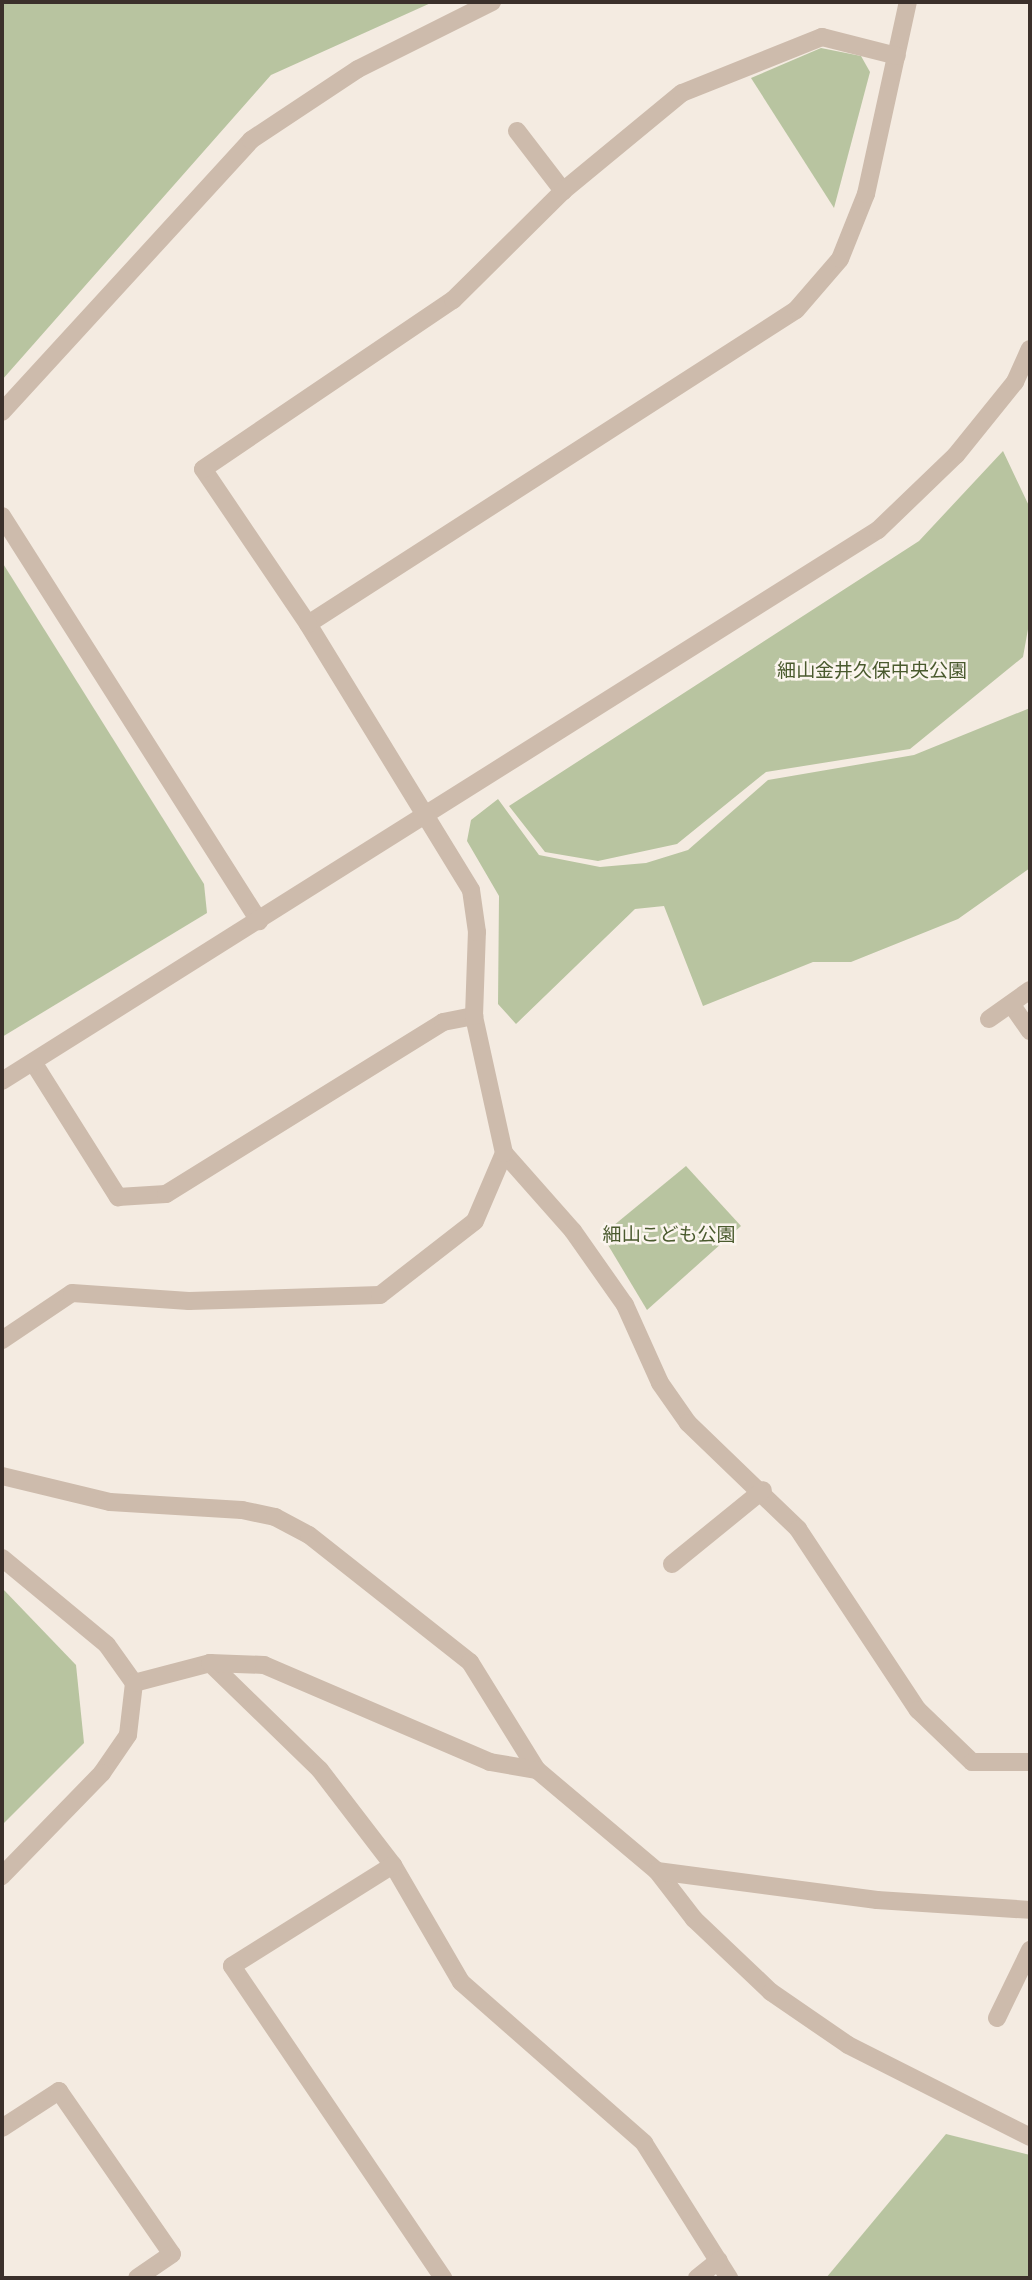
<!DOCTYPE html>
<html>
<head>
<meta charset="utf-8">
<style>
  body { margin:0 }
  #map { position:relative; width:1032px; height:2280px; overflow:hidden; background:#f4ebe1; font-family:"PT Sans Narrow","Noto Sans JP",sans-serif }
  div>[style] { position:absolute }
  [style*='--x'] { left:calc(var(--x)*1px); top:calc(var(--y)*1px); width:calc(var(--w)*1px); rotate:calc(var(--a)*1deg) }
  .green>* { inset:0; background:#b8c4a0 }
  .minor>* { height:18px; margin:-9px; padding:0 9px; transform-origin:9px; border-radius:9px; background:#cdbbac }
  span { translate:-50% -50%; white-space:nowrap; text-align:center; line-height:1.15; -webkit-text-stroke:5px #fbf5ee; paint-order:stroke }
  .park-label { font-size:19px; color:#4a5a2e }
  .frame { position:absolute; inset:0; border:4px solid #3b302b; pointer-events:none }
</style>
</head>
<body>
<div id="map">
  <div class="green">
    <i style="clip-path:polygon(2px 2px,433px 2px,271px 75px,2px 380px)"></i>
    <i style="clip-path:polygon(821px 48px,861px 56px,870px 72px,834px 208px,751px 78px)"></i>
    <i style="clip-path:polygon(1003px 451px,1030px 508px,1030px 618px,1023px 657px,910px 749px,766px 772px,677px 844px,598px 861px,545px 852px,509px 806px,919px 541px)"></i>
    <i style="clip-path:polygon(2px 562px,204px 884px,207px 913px,2px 1037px)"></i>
    <i style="clip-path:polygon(1030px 708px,1030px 868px,958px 919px,851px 962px,813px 962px,703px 1006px,664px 906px,635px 909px,516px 1024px,498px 1004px,499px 896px,467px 841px,471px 820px,498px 799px,539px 855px,600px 867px,646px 863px,688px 850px,768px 780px,914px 755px)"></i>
    <i style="clip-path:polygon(686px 1166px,741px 1226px,647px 1310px,602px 1235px)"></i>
    <i style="clip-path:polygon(2px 1588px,76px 1665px,84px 1743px,2px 1825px)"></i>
    <i style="clip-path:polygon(946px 2134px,1030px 2155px,1030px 2278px,826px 2278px)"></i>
  </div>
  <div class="minor">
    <i style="--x:517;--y:131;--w:76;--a:52.5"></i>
    <i style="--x:2;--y:412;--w:369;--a:-47.5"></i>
    <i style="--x:251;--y:140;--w:128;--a:-33.6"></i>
    <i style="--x:358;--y:69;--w:150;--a:-26.6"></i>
    <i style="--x:2;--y:516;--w:480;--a:57.6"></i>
    <i style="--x:308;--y:624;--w:580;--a:-32.76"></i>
    <i style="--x:796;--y:310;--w:67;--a:-49.2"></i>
    <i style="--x:840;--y:259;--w:70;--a:-68.2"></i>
    <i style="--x:866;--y:194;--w:197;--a:-77.7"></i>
    <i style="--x:1011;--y:1004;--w:33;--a:55"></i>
    <i style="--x:989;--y:1019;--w:50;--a:-35.3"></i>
    <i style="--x:33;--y:1062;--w:160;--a:57.8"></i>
    <i style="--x:118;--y:1197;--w:48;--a:-3.6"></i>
    <i style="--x:166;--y:1194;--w:326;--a:-31.8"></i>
    <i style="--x:443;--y:1022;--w:32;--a:-11"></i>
    <i style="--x:2;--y:1081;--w:1035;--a:-32.17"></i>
    <i style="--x:878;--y:530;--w:108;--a:-43.9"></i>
    <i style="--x:956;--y:455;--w:94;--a:-51.1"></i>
    <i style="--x:1015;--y:382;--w:36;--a:-66"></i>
    <i style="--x:504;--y:1153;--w:104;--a:48.5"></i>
    <i style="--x:573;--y:1231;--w:90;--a:54.9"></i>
    <i style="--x:625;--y:1305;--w:85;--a:65.8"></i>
    <i style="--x:660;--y:1383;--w:49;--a:55"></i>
    <i style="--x:688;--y:1423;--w:153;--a:43.9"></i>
    <i style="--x:798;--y:1529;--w:217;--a:56.5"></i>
    <i style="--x:918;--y:1710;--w:75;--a:43.9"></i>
    <i style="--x:972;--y:1762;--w:58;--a:0"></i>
    <i style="--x:2;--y:1340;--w:84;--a:-33.9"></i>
    <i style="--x:72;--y:1293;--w:117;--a:3.9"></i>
    <i style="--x:189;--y:1301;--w:191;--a:-1.8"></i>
    <i style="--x:380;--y:1295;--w:120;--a:-37.9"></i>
    <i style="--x:475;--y:1221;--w:74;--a:-66.9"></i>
    <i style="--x:504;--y:1153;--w:140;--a:-102.4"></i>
    <i style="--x:474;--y:1016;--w:84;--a:-88"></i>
    <i style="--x:477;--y:932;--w:42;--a:-98.1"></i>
    <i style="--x:471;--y:890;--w:312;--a:-121.5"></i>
    <i style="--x:308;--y:624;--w:187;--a:-124.1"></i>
    <i style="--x:203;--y:469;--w:302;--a:-34.1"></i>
    <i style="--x:453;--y:300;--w:155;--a:-44.7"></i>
    <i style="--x:563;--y:191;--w:154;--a:-39.5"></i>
    <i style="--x:682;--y:93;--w:151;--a:-21.8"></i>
    <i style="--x:822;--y:37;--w:77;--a:14.2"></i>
    <i style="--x:2;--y:1476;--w:111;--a:13.5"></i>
    <i style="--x:110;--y:1502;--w:132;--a:3.5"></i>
    <i style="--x:242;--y:1510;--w:34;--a:12"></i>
    <i style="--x:275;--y:1517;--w:38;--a:28"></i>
    <i style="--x:309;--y:1535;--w:205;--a:38.3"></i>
    <i style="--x:470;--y:1662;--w:127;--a:58.2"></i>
    <i style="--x:2;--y:1558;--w:136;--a:39.6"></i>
    <i style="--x:107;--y:1645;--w:47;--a:54.6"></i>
    <i style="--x:134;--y:1683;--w:52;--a:96.6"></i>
    <i style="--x:128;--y:1735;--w:46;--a:124.4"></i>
    <i style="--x:102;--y:1773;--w:144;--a:134.2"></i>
    <i style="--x:672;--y:1564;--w:117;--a:-39.1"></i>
    <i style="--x:210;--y:1663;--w:153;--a:44.2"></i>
    <i style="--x:320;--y:1770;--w:120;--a:52.5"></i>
    <i style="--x:393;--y:1865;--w:135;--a:59.8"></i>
    <i style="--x:461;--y:1982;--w:244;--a:41.3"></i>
    <i style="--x:644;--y:2143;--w:160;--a:57.8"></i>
    <i style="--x:134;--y:1683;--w:79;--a:-14.7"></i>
    <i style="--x:210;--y:1663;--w:54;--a:2.1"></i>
    <i style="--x:264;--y:1665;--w:246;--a:23.2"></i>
    <i style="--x:490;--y:1762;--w:48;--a:9.7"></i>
    <i style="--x:537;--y:1770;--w:157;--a:40.1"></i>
    <i style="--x:657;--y:1871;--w:61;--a:52.4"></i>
    <i style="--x:694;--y:1919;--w:106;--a:43.5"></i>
    <i style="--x:771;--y:1992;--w:93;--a:34.5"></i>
    <i style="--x:848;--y:2045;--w:204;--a:26.8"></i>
    <i style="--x:393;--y:1865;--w:190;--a:147.9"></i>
    <i style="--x:232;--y:1966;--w:377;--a:55.9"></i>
    <i style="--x:657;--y:1871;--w:222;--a:7.5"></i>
    <i style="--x:877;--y:1900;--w:153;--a:3.7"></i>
    <i style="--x:997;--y:2018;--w:76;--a:-64.1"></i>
    <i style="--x:2;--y:2128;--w:68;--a:-33"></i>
    <i style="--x:59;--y:2091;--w:198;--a:55.3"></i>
    <i style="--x:172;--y:2254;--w:42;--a:145.6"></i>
    <i style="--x:697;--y:2278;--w:28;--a:-39"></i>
  </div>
  <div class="park-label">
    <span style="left:872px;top:671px">細山金井久保中央公園</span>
    <span style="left:669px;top:1235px">細山こども公園</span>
  </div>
  <div class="frame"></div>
</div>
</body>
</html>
